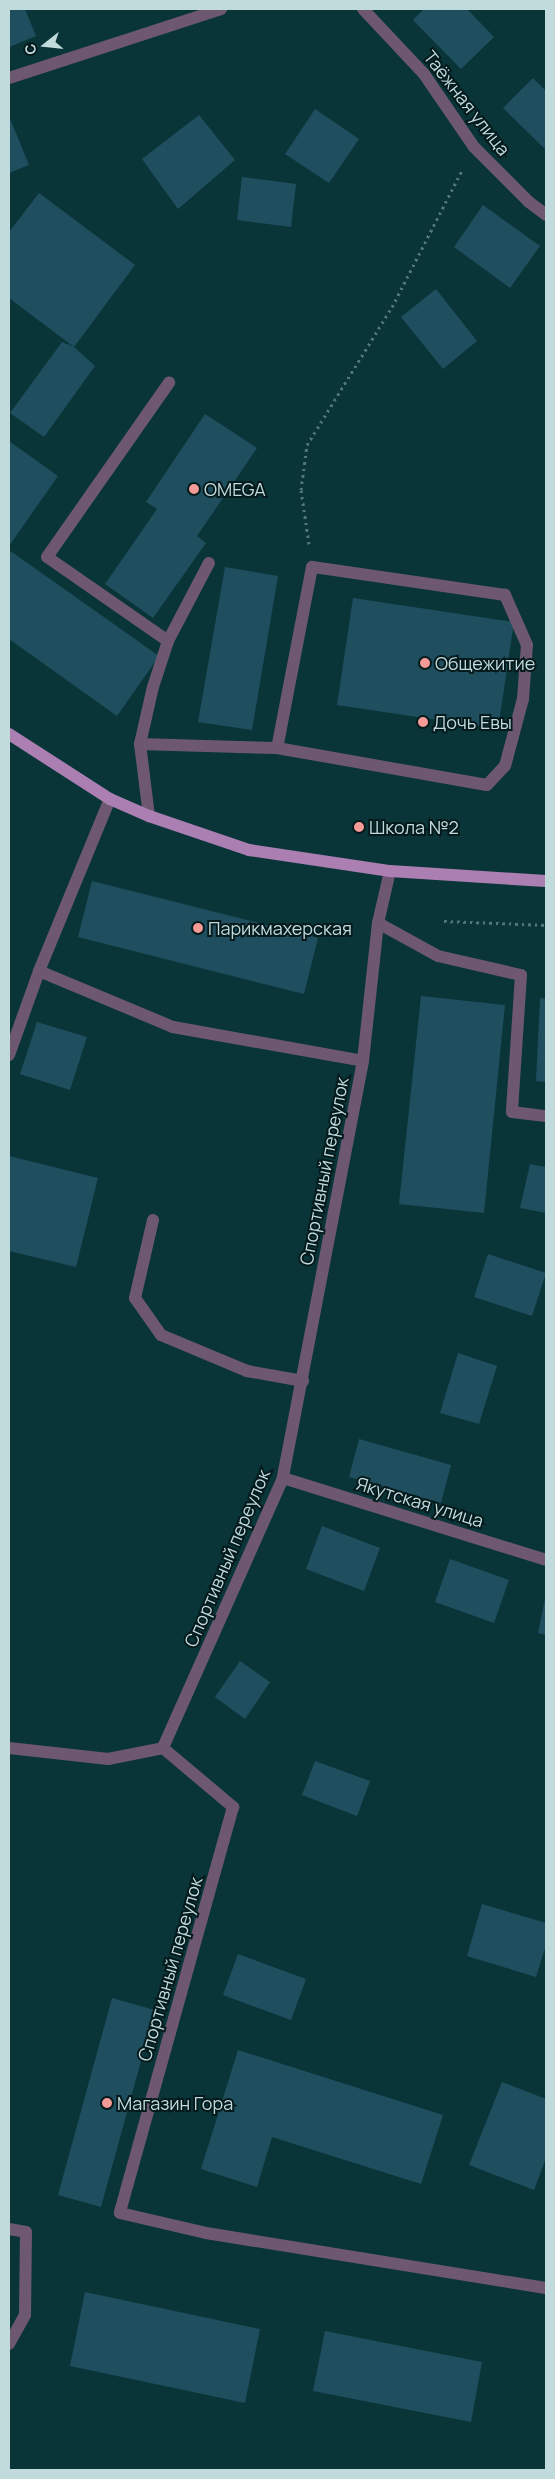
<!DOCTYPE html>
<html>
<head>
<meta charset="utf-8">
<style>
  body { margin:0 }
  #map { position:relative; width:555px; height:2479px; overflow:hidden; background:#0a3538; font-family:Manrope,sans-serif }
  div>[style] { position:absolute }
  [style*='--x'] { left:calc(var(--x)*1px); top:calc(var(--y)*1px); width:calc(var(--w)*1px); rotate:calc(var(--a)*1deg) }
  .building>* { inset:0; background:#1f4e5e }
  .path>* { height:3px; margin-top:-1.5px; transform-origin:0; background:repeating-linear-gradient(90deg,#527679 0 2.5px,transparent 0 6.5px) }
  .service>* { height:12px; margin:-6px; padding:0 6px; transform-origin:6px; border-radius:6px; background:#6e5871 }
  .minor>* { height:12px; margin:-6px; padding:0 6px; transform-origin:6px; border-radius:6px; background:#6e5871 }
  .primary>* { height:12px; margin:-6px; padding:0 6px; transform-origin:6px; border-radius:6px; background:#ac7fb2 }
  .dots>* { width:14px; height:14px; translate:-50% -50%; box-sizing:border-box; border:2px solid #051a1c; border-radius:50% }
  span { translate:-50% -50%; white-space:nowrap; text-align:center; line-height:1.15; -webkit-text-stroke:4px #051a1c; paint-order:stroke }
  .street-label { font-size:18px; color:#c1dbdd }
  .poi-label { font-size:18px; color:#c1dbdd }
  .left { translate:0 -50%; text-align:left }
  .frame { position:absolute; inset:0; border:10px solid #c1dbdd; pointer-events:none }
  .north { position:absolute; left:20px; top:20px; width:50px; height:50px; -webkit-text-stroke:4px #051a1c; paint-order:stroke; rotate:254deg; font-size:14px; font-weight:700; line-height:20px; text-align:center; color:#c1dbdd }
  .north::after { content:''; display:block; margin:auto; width:18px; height:22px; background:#c1dbdd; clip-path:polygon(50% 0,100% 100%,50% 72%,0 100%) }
</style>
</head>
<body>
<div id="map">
  <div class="building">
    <i style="clip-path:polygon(9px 9px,25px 9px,36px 36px,9px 47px)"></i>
    <i style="clip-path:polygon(424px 9px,467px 9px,494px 37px,461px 69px,413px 20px)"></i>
    <i style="clip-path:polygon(533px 78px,546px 91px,546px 150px,503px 108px)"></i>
    <i style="clip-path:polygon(315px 109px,359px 139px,329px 183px,285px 154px)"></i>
    <i style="clip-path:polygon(199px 115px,235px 160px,178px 209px,142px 159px)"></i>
    <i style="clip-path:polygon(9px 116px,29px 165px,9px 173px)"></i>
    <i style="clip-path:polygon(242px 177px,296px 184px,291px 227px,237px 220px)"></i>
    <i style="clip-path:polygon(39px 193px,135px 265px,74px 347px,9px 298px,9px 232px)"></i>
    <i style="clip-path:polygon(483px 205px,540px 246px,510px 288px,454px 247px)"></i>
    <i style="clip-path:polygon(436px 289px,477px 341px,443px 369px,401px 317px)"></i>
    <i style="clip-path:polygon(62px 342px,74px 347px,95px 366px,44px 437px,10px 413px)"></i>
    <i style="clip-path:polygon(205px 414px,257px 448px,197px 536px,206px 543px,153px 618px,105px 584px,157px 509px,146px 502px)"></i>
    <i style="clip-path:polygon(9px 441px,58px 476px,9px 546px)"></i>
    <i style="clip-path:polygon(9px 550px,159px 656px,117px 716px,9px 639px)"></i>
    <i style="clip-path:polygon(225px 567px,278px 576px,252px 730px,198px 722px)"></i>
    <i style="clip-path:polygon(353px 598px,514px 622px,498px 729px,337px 705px)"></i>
    <i style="clip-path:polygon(92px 881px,318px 938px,304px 994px,78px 937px)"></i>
    <i style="clip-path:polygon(421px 996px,505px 1005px,484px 1213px,399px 1204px)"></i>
    <i style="clip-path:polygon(540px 998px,546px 999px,546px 1082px,536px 1081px)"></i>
    <i style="clip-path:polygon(37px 1022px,87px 1037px,70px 1090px,20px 1074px)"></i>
    <i style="clip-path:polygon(9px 1156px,98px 1178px,76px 1267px,9px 1251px)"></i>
    <i style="clip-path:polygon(530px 1164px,546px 1167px,546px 1213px,520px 1208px)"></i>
    <i style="clip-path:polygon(488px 1254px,546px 1273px,532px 1316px,474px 1297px)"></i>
    <i style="clip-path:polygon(458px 1353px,497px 1366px,479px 1424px,440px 1413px)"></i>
    <i style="clip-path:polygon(359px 1439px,451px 1465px,441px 1503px,349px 1477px)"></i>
    <i style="clip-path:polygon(322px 1526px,380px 1548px,364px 1591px,306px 1569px)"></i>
    <i style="clip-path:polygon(450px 1559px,509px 1580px,494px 1623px,435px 1602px)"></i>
    <i style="clip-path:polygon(545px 1599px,546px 1599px,546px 1635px,538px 1633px)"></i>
    <i style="clip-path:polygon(240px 1661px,270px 1682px,245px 1719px,215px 1697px)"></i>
    <i style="clip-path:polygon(315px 1761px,370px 1781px,357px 1816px,302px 1795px)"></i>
    <i style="clip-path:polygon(482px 1904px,546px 1923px,546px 1945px,536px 1977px,467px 1956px)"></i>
    <i style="clip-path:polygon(238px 1954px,306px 1979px,291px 2020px,223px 1995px)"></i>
    <i style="clip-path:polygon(112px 1998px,155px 2010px,101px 2207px,58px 2195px)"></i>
    <i style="clip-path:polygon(238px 2050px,443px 2115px,421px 2184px,272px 2137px,257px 2187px,201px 2169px)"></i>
    <i style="clip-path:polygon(502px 2082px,546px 2099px,546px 2158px,534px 2190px,469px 2165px)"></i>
    <i style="clip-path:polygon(85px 2292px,260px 2329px,245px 2403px,70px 2366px)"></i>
    <i style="clip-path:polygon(325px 2331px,482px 2362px,471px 2422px,313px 2391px)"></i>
  </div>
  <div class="path">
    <i style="--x:309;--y:544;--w:55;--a:-98.4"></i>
    <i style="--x:301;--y:490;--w:45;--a:-82.4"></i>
    <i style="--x:307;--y:445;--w:162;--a:-58.4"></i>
    <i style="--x:392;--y:307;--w:154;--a:-62.9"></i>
    <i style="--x:444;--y:921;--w:102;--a:2.2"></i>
  </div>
  <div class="service">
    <i style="--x:168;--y:641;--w:147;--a:-145.2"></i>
    <i style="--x:47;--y:557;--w:213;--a:-55"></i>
    <i style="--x:140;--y:744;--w:137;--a:1.7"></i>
    <i style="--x:277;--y:748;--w:213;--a:10"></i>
    <i style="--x:487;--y:785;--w:26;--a:-47"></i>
    <i style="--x:505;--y:766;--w:69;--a:-75"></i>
    <i style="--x:523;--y:699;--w:54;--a:-85.8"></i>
    <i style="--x:527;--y:645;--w:55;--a:-113.7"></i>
    <i style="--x:505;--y:595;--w:195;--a:-171.7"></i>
    <i style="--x:312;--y:567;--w:184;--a:100.9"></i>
    <i style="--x:149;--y:816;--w:73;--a:-97.1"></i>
    <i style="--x:140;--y:744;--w:58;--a:-77.2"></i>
    <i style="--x:153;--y:687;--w:48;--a:-71.9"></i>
    <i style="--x:168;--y:641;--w:88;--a:-62.3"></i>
    <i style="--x:378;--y:923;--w:68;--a:28.8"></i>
    <i style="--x:438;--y:956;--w:85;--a:12.9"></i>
    <i style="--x:521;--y:975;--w:137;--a:93.8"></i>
    <i style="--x:512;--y:1112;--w:34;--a:7"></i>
    <i style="--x:39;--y:971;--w:145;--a:22.7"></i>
    <i style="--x:173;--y:1027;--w:193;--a:10.1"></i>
    <i style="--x:9;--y:1055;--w:89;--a:-70.3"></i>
    <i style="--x:39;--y:971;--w:186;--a:-67.6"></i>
    <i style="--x:153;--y:1220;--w:80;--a:103"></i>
    <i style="--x:135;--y:1298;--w:45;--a:54.9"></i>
    <i style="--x:161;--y:1335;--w:93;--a:22.7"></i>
    <i style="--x:247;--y:1371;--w:57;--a:10.1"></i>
    <i style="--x:9;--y:1748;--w:100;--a:6.3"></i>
    <i style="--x:108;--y:1759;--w:56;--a:-11.3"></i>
    <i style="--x:9;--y:2229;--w:17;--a:10"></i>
    <i style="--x:26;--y:2232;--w:83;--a:90.7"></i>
    <i style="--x:25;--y:2315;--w:33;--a:119"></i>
  </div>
  <div class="minor">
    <i style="--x:363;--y:9;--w:89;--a:46.8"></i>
    <i style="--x:424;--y:74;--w:88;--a:55.6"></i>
    <i style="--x:474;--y:147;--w:78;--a:45"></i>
    <i style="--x:529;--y:202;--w:21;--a:37"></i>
    <i style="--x:9;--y:78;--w:223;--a:-18"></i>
    <i style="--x:390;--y:871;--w:53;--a:103"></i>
    <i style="--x:378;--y:923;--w:139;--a:96.2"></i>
    <i style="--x:363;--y:1061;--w:425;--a:100.9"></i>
    <i style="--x:283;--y:1478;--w:295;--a:114"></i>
    <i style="--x:163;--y:1748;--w:92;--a:40.1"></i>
    <i style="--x:233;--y:1807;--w:421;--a:105.6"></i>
    <i style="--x:120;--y:2213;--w:88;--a:13.1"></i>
    <i style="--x:206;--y:2233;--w:344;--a:9.2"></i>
    <i style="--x:283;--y:1478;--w:275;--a:17.3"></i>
  </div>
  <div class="primary">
    <i style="--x:9;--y:734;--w:120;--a:32.8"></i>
    <i style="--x:110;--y:799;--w:43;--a:23.6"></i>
    <i style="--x:149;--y:816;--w:106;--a:18.8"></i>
    <i style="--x:249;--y:850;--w:143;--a:8.5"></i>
    <i style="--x:390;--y:871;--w:156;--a:3.7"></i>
  </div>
  <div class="dots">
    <i style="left:194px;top:489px;background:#f59b97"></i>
    <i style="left:425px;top:663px;background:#f59b97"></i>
    <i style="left:423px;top:722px;background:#f59b97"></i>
    <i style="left:359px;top:827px;background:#f59b97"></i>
    <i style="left:198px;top:928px;background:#f59b97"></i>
    <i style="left:107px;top:2103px;background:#f59b97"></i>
  </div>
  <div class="street-label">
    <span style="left:467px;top:103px;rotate:52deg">Таёжная улица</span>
    <span style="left:324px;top:1171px;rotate:-79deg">Спортивный переулок</span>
    <span style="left:420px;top:1502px;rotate:17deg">Якутская улица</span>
    <span style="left:227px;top:1558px;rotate:-67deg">Спортивный переулок</span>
    <span style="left:170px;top:1969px;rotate:-74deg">Спортивный переулок</span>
  </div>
  <div class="poi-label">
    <span class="left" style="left:204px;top:489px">OMEGA</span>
    <span class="left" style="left:435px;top:663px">Общежитие</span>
    <span class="left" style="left:433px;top:722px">Дочь Евы</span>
    <span class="left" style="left:369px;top:827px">Школа №2</span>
    <span class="left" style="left:208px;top:928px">Парикмахерская</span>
    <span class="left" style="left:117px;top:2103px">Магазин Гора</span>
  </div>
  <div class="frame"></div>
  <div class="north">С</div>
</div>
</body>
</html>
